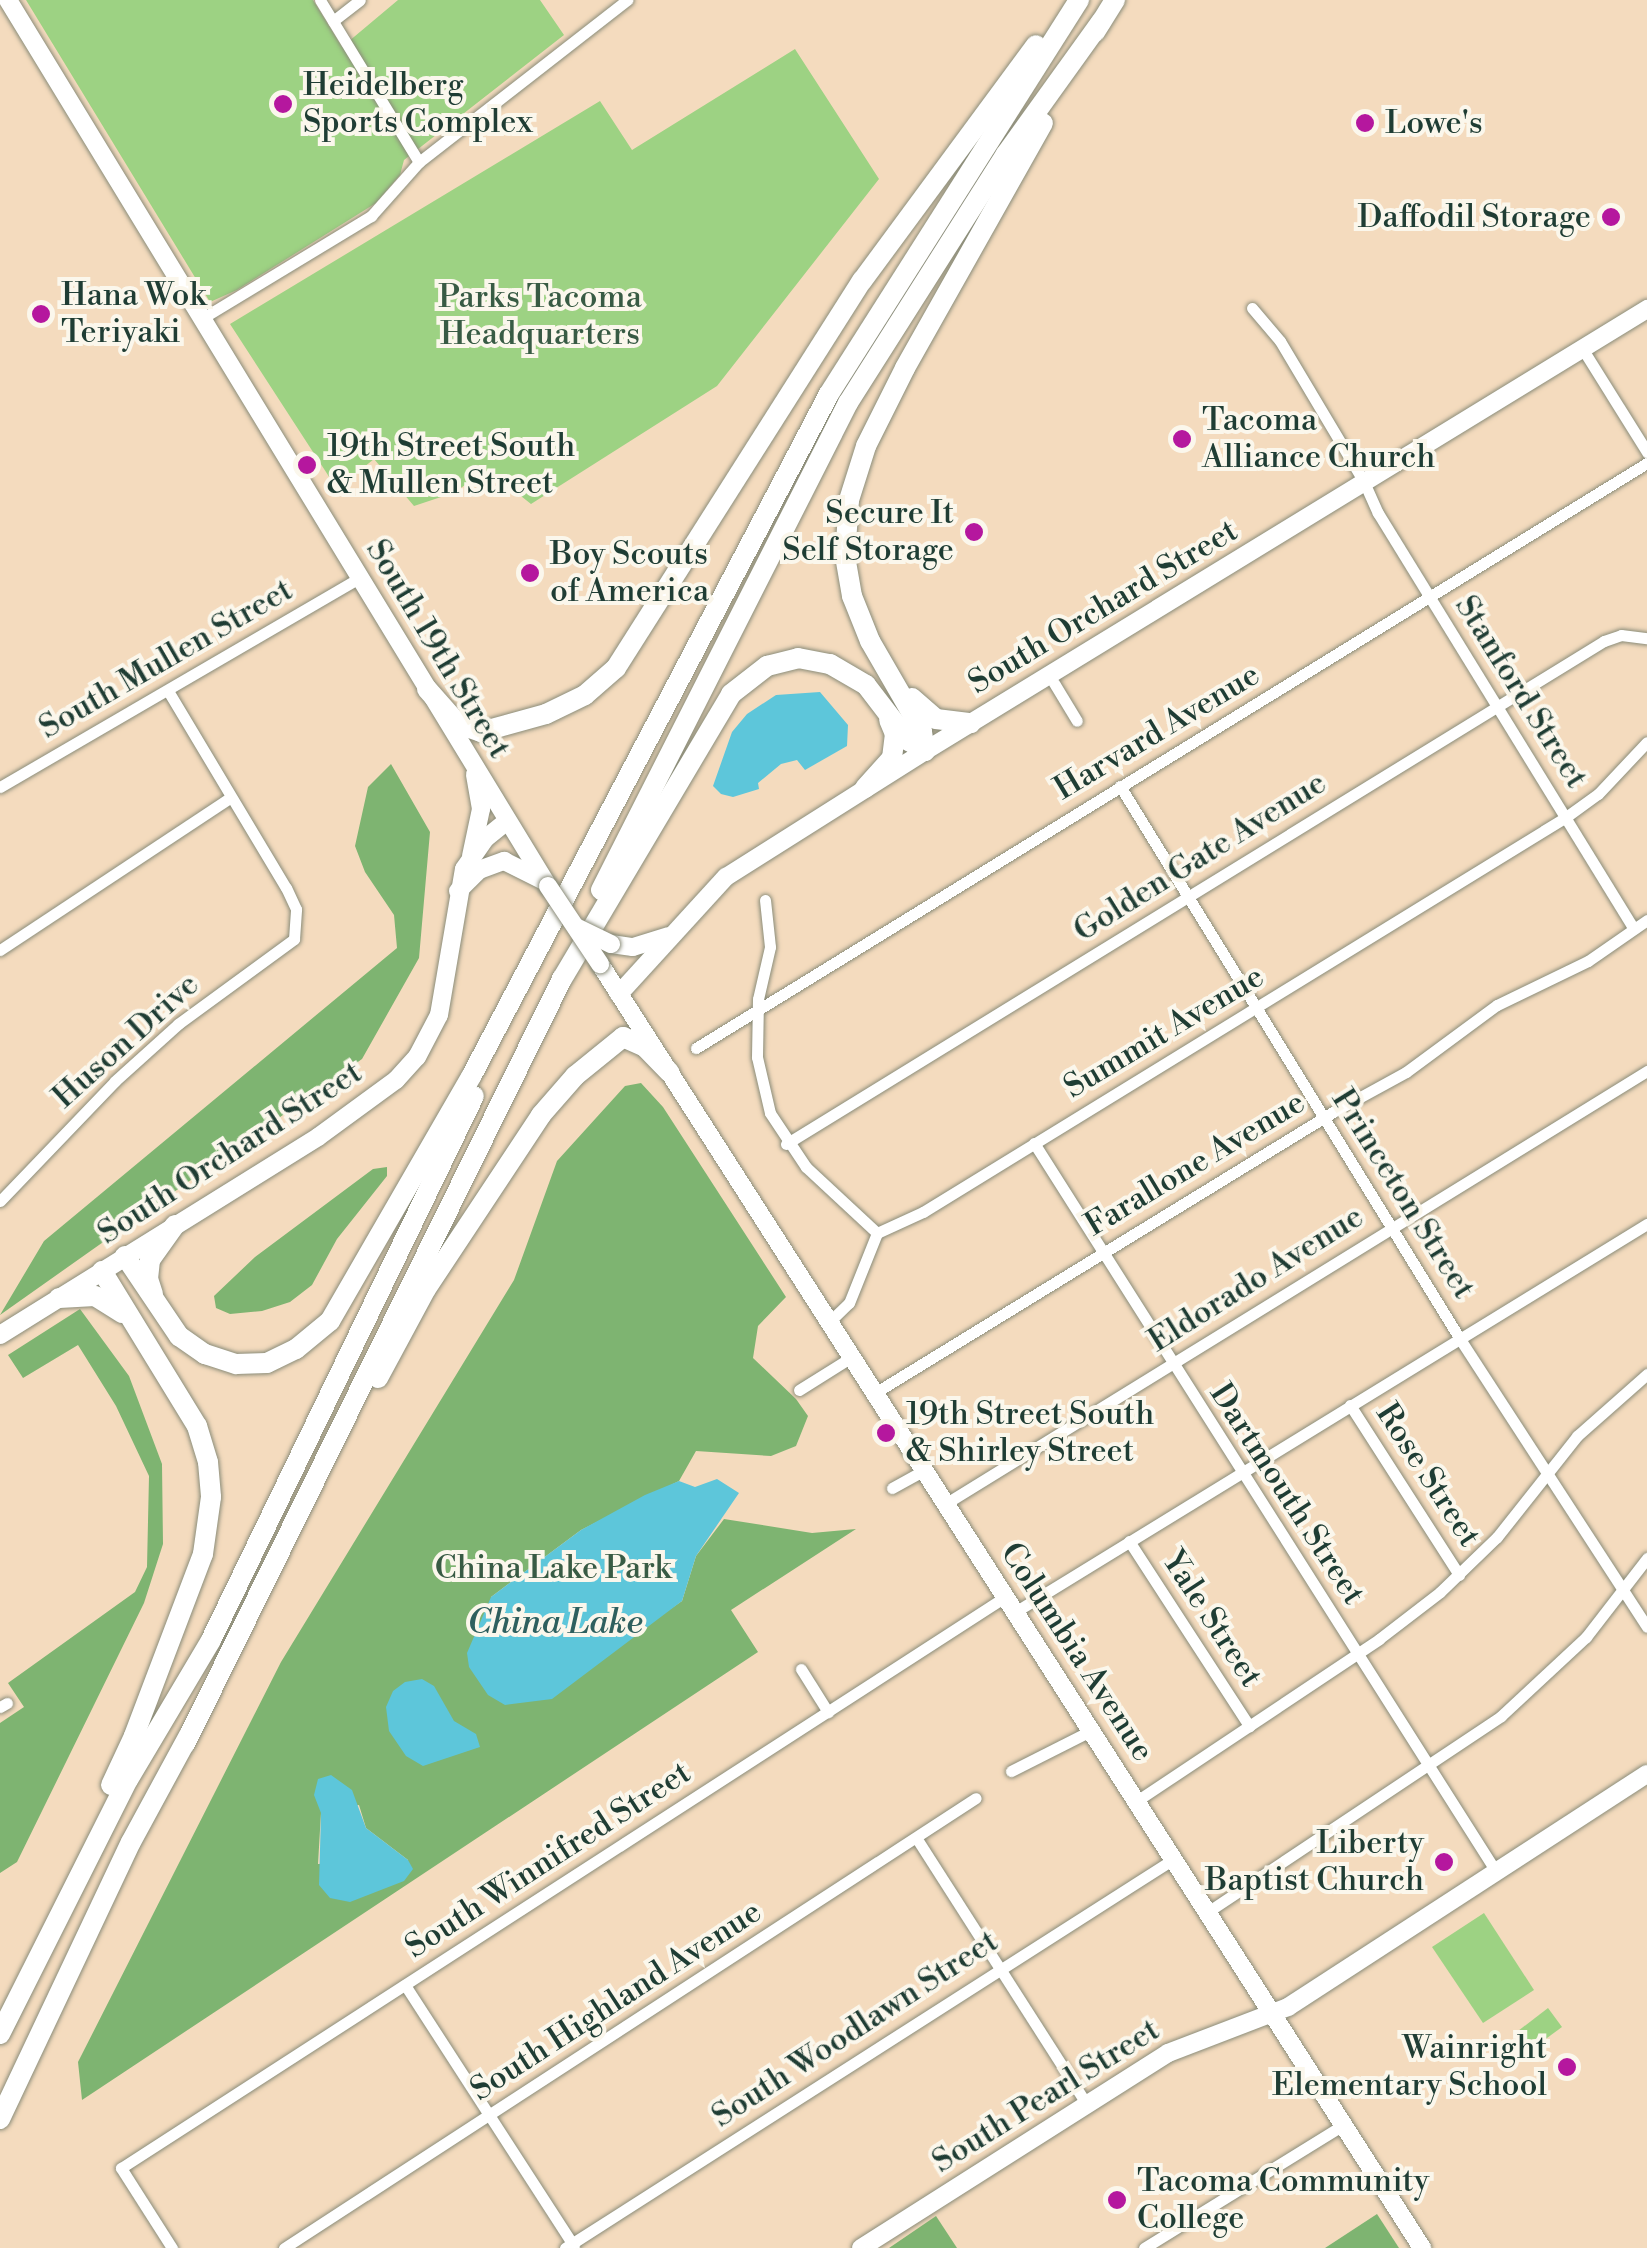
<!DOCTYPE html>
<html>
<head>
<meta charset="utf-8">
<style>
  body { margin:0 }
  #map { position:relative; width:1647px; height:2248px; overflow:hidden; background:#f4dbbe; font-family:"Libre Bodoni",serif }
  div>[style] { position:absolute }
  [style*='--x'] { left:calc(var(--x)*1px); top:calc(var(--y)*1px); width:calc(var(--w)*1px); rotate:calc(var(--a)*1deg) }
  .green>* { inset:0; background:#9dd283 }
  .forest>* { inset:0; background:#7eb471 }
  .water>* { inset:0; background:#5dc6da }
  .roads { filter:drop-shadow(0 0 2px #8a8c79) drop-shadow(0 0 2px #8a8c79) }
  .street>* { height:11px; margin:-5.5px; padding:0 5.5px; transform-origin:5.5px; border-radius:5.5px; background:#fff }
  .secondary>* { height:18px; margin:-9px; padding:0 9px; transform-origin:9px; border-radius:9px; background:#fff }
  .primary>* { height:18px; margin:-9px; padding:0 9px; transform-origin:9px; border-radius:9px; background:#fff }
  .highway>* { height:20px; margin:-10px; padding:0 10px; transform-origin:10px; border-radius:10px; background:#fff }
  .bridges { filter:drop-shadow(0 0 2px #8a8c79) drop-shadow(0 0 2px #8a8c79) }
  .primary-bridge>* { height:18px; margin:-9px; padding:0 9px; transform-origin:9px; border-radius:9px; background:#fff }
  .dots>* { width:28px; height:28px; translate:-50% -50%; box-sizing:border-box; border:5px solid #fbf7ec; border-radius:50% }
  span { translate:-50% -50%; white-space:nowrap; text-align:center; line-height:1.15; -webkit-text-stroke:8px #fbf7ec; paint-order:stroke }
  .poi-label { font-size:32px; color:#1f3d34 }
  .left { translate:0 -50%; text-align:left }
  .right { translate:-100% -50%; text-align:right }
  .park-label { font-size:32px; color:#385b44 }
  .street-label { font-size:32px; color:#1f3d34 }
  .water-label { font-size:35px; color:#2e5f5e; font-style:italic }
</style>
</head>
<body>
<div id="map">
  <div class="green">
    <i style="clip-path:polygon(26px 0,313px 0,342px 47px,398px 0,540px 0,564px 35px,404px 160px,400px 175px,376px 203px,237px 290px,210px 302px)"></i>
    <i style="clip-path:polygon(795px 49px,879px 179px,717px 386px,531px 504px,488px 470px,453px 493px,414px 506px,374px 459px,337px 489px,230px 324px,600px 101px,632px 150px)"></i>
    <i style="clip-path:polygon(1484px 1913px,1534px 1990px,1483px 2023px,1432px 1947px)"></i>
    <i style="clip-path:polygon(1548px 2008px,1562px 2027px,1532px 2049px,1518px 2031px)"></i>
  </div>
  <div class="forest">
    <i style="clip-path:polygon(391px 764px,430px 832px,419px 958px,362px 1059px,0 1315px,44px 1241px,397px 948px,394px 915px,365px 872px,355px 846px,368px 787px)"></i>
    <i style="clip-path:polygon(evenodd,641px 1083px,663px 1107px,786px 1297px,758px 1326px,753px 1358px,796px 1399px,808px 1416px,796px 1446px,771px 1456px,696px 1451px,679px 1481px,581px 1530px,491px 1597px,641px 1629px,682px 1601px,696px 1556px,724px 1519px,812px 1533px,856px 1529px,731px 1610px,758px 1652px,82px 2100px,78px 2062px,281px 1662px,514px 1280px,557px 1161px,625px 1086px,641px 1083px,359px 1805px,366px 1828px,408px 1860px,318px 1864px,321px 1813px,359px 1805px)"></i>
    <i style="clip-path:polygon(387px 1167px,387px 1176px,337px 1239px,312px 1285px,290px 1302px,262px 1311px,230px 1314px,216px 1308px,214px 1296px,255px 1257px,373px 1169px)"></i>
    <i style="clip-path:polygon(80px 1309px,129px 1376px,162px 1464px,163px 1544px,144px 1603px,17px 1862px,0 1873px,0 1723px,24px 1707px,8px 1683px,135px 1592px,147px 1567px,149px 1476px,116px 1406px,78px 1345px,23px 1378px,8px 1355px)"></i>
    <i style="clip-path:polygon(1377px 2214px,1399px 2248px,1325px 2248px)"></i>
    <i style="clip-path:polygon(936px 2216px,957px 2248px,889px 2248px)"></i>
  </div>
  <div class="water">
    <i style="clip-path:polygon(820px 692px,848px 725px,847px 746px,805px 770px,797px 760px,781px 764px,758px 783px,759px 789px,733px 797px,721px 794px,713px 786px,732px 732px,747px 714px,776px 695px)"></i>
    <i style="clip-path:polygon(717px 1479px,739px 1493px,696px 1556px,682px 1601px,552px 1699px,505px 1705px,488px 1695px,469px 1667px,467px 1653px,491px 1597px,581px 1530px,645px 1495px,679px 1481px,695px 1487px)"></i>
    <i style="clip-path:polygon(422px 1679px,434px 1686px,454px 1721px,476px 1734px,480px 1747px,423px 1766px,406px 1756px,389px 1731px,386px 1707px,393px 1691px,405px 1682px)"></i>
    <i style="clip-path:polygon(331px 1775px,352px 1790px,366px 1828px,408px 1860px,413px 1869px,404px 1881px,350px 1902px,330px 1898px,319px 1885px,321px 1813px,314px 1795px,318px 1779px)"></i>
  </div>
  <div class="roads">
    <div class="street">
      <i style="--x:320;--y:0;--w:190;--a:58.6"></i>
      <i style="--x:333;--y:21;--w:34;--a:-38"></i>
      <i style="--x:1252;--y:308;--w:43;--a:49.7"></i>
      <i style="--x:1280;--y:341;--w:164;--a:59.2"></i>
      <i style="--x:1364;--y:482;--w:34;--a:66"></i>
      <i style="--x:1378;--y:513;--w:488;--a:58.4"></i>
      <i style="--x:201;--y:319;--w:199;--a:-31.2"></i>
      <i style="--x:371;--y:216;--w:72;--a:-48.4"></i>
      <i style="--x:419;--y:162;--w:264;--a:-37.9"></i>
      <i style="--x:1582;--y:348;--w:123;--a:58"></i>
      <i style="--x:1054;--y:683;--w:44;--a:58.8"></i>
      <i style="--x:1120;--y:786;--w:649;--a:58.42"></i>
      <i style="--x:1460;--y:1339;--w:343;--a:57"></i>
      <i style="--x:0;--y:787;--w:415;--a:-30.2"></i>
      <i style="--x:765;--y:900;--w:47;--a:83.9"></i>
      <i style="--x:770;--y:947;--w:53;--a:103"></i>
      <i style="--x:758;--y:999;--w:58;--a:91"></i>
      <i style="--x:757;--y:1057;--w:57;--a:76.9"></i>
      <i style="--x:770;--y:1113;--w:65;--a:56.3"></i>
      <i style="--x:806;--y:1167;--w:97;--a:42.9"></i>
      <i style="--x:0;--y:950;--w:276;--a:-33.5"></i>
      <i style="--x:696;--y:1048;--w:1117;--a:-31.6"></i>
      <i style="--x:1034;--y:1143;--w:864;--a:57.62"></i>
      <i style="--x:786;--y:1144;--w:960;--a:-31.59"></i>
      <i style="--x:1604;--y:641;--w:18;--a:-19"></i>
      <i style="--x:1621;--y:635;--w:26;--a:7"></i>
      <i style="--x:0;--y:1201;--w:166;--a:-46.2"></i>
      <i style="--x:115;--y:1081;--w:85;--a:-42.1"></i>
      <i style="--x:178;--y:1024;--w:144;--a:-36.2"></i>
      <i style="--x:294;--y:939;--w:30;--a:-86"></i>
      <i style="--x:296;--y:909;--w:23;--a:-115"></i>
      <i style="--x:286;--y:888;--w:230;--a:-120.9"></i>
      <i style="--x:827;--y:1324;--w:30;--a:-44"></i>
      <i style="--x:849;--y:1303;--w:75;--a:-68.2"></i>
      <i style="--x:877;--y:1233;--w:51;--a:-24.5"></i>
      <i style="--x:923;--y:1212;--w:755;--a:-31.56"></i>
      <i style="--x:1566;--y:817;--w:39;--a:-36"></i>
      <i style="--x:1598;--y:794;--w:71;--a:-46.7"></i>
      <i style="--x:799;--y:1390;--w:60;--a:-32.1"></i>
      <i style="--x:873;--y:1394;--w:540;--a:-31.51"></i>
      <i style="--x:1333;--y:1112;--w:83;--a:-28.7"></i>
      <i style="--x:1406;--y:1072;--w:113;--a:-36.4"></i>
      <i style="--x:1497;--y:1005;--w:101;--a:-25.8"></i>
      <i style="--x:1588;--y:961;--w:72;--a:-34.8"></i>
      <i style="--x:1350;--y:1405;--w:202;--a:57.3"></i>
      <i style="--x:892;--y:1488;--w:35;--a:-29"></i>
      <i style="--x:945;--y:1504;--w:825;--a:-31.67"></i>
      <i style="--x:1129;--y:1541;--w:221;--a:57"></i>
      <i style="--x:1015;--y:1612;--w:742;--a:-31.55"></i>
      <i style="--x:801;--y:1669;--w:51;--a:57.9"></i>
      <i style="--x:0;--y:1707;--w:8;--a:-30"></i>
      <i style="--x:1011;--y:1771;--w:91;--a:-26.8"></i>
      <i style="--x:1138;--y:1800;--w:290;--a:-33.7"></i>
      <i style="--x:1379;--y:1639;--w:77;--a:-37.6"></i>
      <i style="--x:1440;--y:1592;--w:79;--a:-44"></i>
      <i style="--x:1497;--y:1537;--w:129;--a:-51.6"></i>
      <i style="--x:1577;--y:1436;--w:94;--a:-41.5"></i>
      <i style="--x:917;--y:1839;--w:313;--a:57.4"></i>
      <i style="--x:1209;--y:1911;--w:351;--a:-33.7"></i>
      <i style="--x:1501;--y:1716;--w:116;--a:-42.9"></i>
      <i style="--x:1586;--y:1637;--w:100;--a:-52.3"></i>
      <i style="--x:405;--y:1985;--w:311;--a:57.1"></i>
      <i style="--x:172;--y:2248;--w:95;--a:-122.5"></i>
      <i style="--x:121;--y:2168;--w:1052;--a:-32.86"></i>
      <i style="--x:284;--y:2248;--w:825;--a:-33.04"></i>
      <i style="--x:565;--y:2248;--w:724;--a:-32.59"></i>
      <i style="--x:1144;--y:2248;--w:234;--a:-31.7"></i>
    </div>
    <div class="secondary">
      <i style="--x:925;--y:751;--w:847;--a:-31.47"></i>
      <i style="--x:0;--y:1335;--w:375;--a:-31.9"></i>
      <i style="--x:318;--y:1137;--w:97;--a:-36.2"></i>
      <i style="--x:396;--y:1080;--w:31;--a:-48"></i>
      <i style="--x:417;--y:1057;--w:47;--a:-62.4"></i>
      <i style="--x:439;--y:1015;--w:148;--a:-80.3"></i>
      <i style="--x:464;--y:869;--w:38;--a:-55"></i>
      <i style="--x:486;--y:838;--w:27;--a:-39"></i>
      <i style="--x:861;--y:2248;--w:364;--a:-32.4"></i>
      <i style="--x:1168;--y:2053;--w:129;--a:-21"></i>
      <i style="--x:1288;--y:2007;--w:428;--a:-33"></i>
    </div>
    <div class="primary">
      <i style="--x:8;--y:0;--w:1038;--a:58.64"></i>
      <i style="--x:471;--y:856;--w:48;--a:-78"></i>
      <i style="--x:481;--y:809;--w:35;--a:-100"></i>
      <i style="--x:458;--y:891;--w:30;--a:-45"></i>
      <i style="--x:479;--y:870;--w:27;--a:-20"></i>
      <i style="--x:504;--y:861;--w:42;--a:26.6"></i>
      <i style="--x:611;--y:944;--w:22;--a:8"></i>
      <i style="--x:633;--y:947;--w:37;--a:-17"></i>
      <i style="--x:600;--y:964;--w:1525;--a:57.37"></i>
      <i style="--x:619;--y:994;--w:159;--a:-47.6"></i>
      <i style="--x:726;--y:877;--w:236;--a:-32.3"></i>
    </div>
    <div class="highway">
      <i style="--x:1095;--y:32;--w:38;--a:-58"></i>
      <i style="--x:427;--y:689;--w:47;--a:48.5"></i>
      <i style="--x:458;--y:724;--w:24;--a:19"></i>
      <i style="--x:481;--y:732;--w:67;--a:-15.5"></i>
      <i style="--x:546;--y:714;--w:43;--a:-26"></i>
      <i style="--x:585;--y:695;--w:41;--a:-41.1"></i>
      <i style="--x:616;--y:668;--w:459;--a:-57.6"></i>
      <i style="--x:862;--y:281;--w:293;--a:-53.6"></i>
      <i style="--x:912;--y:698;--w:32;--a:41"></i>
      <i style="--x:936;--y:719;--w:35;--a:7"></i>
      <i style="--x:925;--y:751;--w:20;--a:-99"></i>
      <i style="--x:922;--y:731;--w:104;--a:-120"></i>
      <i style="--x:870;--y:641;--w:48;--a:-111.8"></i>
      <i style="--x:852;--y:596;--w:41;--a:-99.9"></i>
      <i style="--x:845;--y:556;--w:56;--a:-85.9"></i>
      <i style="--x:849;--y:500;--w:57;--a:-72.5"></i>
      <i style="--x:866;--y:446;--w:87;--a:-63.4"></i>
      <i style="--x:905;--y:368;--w:281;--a:-60.6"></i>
      <i style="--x:865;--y:788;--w:40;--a:-48"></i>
      <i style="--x:892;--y:758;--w:24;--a:-83"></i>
      <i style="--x:895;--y:734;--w:15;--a:-113"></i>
      <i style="--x:601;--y:890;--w:546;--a:-63.11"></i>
      <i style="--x:848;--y:403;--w:295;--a:-57.6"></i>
      <i style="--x:1006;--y:154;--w:163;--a:-54.3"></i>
      <i style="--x:125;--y:1256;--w:97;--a:56"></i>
      <i style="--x:179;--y:1336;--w:32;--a:35"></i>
      <i style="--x:205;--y:1354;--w:33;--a:18"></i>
      <i style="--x:236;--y:1364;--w:31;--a:-2"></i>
      <i style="--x:267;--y:1363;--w:32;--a:-26"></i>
      <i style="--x:296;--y:1349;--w:44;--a:-39.5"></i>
      <i style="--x:330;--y:1321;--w:284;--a:-60"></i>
      <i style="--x:472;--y:1075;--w:769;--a:-62.34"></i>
      <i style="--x:829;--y:394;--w:467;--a:-57.6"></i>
      <i style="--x:102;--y:1271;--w:182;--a:58.5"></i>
      <i style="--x:197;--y:1426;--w:38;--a:73"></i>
      <i style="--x:208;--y:1462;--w:35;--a:85"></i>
      <i style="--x:211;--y:1497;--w:58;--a:98"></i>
      <i style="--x:203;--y:1554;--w:195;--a:110.8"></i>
      <i style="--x:134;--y:1736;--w:54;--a:115.1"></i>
      <i style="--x:153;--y:1294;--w:16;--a:-108"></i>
      <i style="--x:148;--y:1279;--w:19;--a:-84"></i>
      <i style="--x:150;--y:1260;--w:43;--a:-54.5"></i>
      <i style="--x:59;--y:1298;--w:36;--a:-3"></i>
      <i style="--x:95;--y:1296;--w:32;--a:32"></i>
      <i style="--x:378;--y:1378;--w:101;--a:-61.7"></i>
      <i style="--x:426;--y:1289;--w:209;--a:-56.5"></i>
      <i style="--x:541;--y:1115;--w:52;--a:-48.9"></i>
      <i style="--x:575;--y:1076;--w:62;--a:-39.1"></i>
      <i style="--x:623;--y:1037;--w:24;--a:24"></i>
      <i style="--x:645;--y:1047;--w:35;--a:46"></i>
      <i style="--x:185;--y:1744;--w:853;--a:-63.77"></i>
      <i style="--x:562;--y:979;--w:331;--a:-59.3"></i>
      <i style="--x:731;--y:694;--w:46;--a:-37.9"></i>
      <i style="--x:767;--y:666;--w:32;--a:-14"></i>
      <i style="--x:798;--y:658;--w:33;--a:11"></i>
      <i style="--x:830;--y:664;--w:42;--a:30.3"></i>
      <i style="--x:866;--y:685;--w:71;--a:52.5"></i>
      <i style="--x:909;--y:741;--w:19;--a:32"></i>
      <i style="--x:0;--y:2034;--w:284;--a:-63.3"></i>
      <i style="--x:128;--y:1780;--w:163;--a:-59.3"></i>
      <i style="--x:211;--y:1640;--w:604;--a:-64.2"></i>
      <i style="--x:0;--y:2119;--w:306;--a:-64.7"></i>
      <i style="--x:131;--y:1842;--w:122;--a:-61.5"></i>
    </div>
  </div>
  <div class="bridges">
    <div class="primary-bridge">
      <i style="--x:548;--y:886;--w:94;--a:56.3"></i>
      <i style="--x:576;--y:927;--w:39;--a:26"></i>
    </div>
  </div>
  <div class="dots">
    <i style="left:283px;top:104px;background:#b5179e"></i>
    <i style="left:1365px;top:123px;background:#b5179e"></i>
    <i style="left:1611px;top:217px;background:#b5179e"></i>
    <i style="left:41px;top:314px;background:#b5179e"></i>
    <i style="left:1182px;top:439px;background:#b5179e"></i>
    <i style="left:307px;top:465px;background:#b5179e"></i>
    <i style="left:974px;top:532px;background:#b5179e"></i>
    <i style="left:530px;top:573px;background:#b5179e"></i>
    <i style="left:886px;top:1433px;background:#b5179e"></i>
    <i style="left:1444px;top:1862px;background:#b5179e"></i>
    <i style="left:1567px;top:2067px;background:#b5179e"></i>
    <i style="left:1117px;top:2200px;background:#b5179e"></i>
  </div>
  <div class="poi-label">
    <span class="left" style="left:303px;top:104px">Heidelberg<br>Sports Complex</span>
    <span class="left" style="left:1385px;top:123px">Lowe's</span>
    <span class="right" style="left:1591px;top:217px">Daffodil Storage</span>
    <span class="left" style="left:61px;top:314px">Hana Wok<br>Teriyaki</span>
    <span class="left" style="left:1202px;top:439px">Tacoma<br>Alliance Church</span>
    <span class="left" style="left:327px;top:465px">19th Street South<br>&amp; Mullen Street</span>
    <span class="right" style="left:954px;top:532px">Secure It<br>Self Storage</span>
    <span class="left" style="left:550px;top:573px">Boy Scouts<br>of America</span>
    <span class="left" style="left:906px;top:1433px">19th Street South<br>&amp; Shirley Street</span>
    <span class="right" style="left:1424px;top:1862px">Liberty<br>Baptist Church</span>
    <span class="right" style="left:1547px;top:2067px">Wainright<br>Elementary School</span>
    <span class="left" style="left:1137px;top:2200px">Tacoma Community<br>College</span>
  </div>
  <div class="park-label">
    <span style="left:540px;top:316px">Parks Tacoma<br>Headquarters</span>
    <span style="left:553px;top:1568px">China Lake Park</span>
  </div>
  <div class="street-label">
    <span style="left:1103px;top:607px;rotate:-31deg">South Orchard Street</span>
    <span style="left:438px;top:649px;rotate:59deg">South 19th Street</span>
    <span style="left:166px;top:659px;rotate:-30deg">South Mullen Street</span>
    <span style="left:1521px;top:692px;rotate:58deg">Stanford Street</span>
    <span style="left:1157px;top:732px;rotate:-31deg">Harvard Avenue</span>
    <span style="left:1200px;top:857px;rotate:-32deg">Golden Gate Avenue</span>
    <span style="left:1164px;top:1032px;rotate:-31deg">Summit Avenue</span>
    <span style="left:126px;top:1041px;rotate:-42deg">Huson Drive</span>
    <span style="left:230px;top:1153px;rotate:-33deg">South Orchard Street</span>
    <span style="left:1195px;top:1164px;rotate:-31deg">Farallone Avenue</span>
    <span style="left:1403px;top:1194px;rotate:58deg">Princeton Street</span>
    <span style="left:1256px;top:1279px;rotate:-32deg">Eldorado Avenue</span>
    <span style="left:1428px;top:1475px;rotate:57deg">Rose Street</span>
    <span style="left:1287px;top:1494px;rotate:57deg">Dartmouth Street</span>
    <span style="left:1212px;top:1619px;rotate:57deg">Yale Street</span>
    <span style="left:1077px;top:1652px;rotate:57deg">Columbia Avenue</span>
    <span style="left:548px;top:1860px;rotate:-33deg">South Winnifred Street</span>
    <span style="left:616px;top:2001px;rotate:-33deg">South Highland Avenue</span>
    <span style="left:855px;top:2029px;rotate:-33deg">South Woodlawn Street</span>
    <span style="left:1046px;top:2096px;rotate:-32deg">South Pearl Street</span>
  </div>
  <div class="water-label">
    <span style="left:555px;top:1623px">China Lake</span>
  </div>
</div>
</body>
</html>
